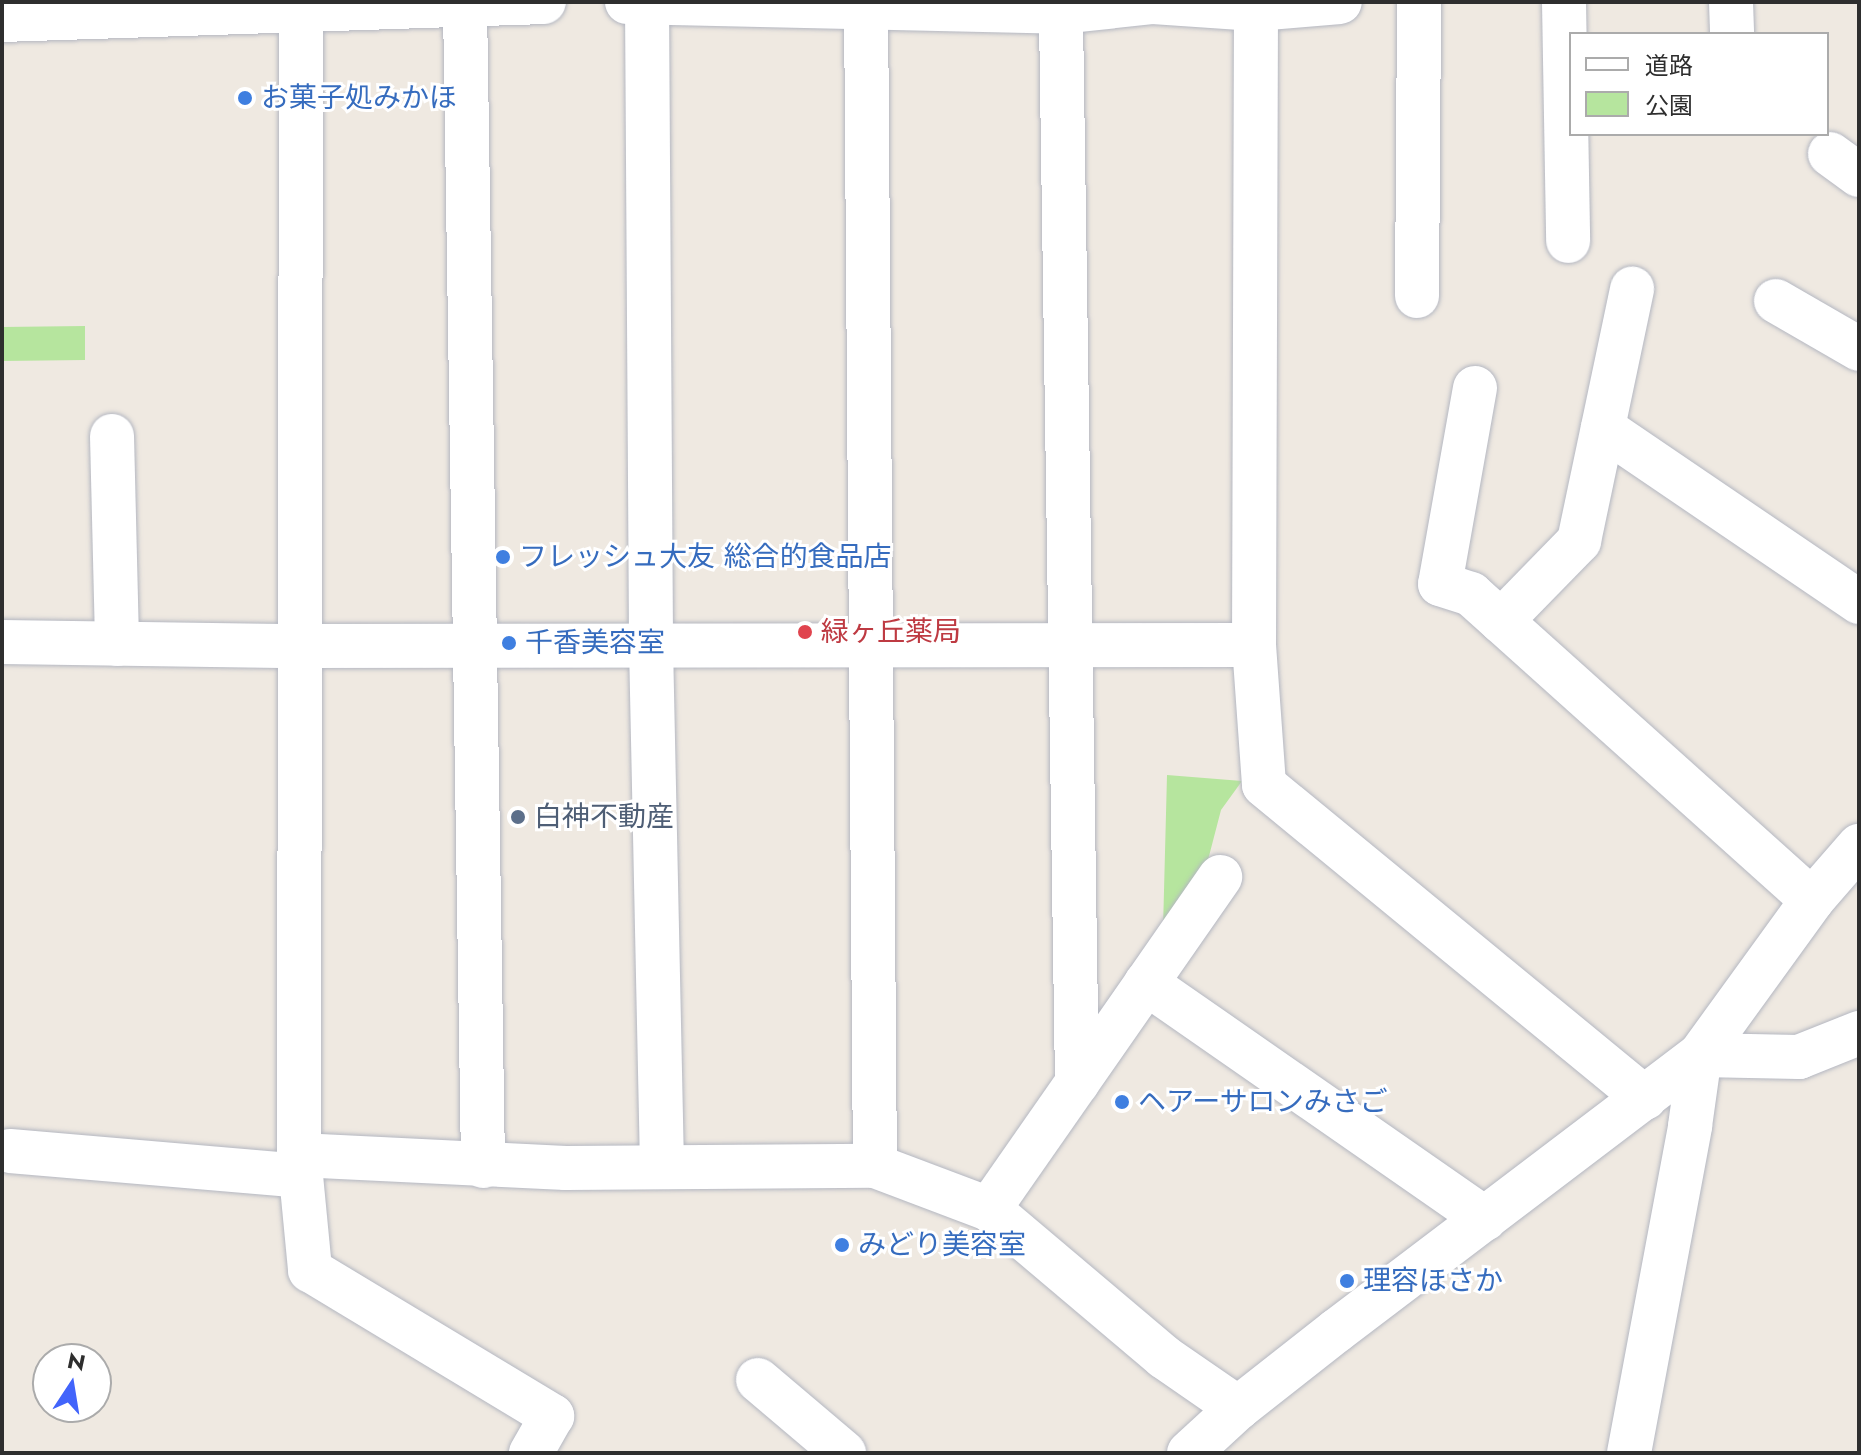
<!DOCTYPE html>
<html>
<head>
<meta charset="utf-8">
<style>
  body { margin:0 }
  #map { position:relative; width:1861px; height:1455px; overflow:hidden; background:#efe9e1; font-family:Jost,"Noto Sans JP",sans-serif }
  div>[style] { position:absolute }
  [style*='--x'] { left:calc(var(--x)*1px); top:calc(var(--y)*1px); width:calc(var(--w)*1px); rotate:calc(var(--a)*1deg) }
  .green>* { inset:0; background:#b6e59e }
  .roads { filter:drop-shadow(0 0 2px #b4b7c1) drop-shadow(0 0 2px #b4b7c1) }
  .minor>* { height:44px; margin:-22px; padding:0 22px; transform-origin:22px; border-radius:22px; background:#fff }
  .dots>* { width:22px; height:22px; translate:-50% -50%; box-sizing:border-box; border:4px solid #fff; border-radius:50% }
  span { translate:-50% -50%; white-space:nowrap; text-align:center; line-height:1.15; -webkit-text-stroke:6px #fff; paint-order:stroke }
  .shop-label { font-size:28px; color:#366cbe }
  .left { translate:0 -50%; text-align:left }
  .health-label { font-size:28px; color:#be3a42 }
  .service-label { font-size:28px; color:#4e5e75 }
  .frame { position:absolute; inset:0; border:4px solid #2e2e2e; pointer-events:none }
  .legend { position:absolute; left:1569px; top:32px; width:260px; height:104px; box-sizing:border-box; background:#fff; border:2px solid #ababab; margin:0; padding:10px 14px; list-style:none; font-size:24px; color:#2e2e2e }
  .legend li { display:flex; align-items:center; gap:16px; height:40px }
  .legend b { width:40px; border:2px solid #ababab }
  .north { position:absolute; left:32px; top:1343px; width:80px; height:80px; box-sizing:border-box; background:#fff; border:2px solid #ababab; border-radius:50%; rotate:12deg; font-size:22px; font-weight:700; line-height:32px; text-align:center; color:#2e2e2e }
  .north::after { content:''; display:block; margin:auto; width:28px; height:36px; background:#4264fb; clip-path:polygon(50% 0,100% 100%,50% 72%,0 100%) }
</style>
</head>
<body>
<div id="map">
  <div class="green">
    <i style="clip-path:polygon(85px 326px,85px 360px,2px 361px,2px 327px)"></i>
    <i style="clip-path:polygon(1167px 775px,1242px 781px,1221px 810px,1208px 860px,1163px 929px)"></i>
  </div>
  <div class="roads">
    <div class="minor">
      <i style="--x:301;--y:2;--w:1153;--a:90.1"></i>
      <i style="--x:299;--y:1155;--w:267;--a:2.8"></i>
      <i style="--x:566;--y:1168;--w:309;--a:-0.4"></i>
      <i style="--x:875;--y:1166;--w:122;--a:20.7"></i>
      <i style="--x:989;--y:1209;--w:229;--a:40.2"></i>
      <i style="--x:1164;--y:1357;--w:90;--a:34.6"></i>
      <i style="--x:627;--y:2;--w:434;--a:1.3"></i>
      <i style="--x:1061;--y:12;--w:93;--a:-6.2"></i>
      <i style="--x:1153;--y:2;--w:103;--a:3.9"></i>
      <i style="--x:1256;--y:9;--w:84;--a:-4.8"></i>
      <i style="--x:647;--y:2;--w:643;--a:89.64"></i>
      <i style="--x:651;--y:645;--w:522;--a:88.79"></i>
      <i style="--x:866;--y:2;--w:1164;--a:89.56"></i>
      <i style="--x:1564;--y:2;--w:239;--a:89"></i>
      <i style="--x:1731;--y:2;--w:32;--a:88"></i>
      <i style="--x:465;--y:5;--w:1161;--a:89.11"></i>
      <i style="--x:1256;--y:9;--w:636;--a:90.18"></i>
      <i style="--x:1254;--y:645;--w:140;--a:85.9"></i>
      <i style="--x:1264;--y:785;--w:493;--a:39.4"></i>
      <i style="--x:2;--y:20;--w:542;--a:-1.9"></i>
      <i style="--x:1830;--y:154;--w:36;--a:36"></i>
      <i style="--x:1417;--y:296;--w:294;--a:-89.6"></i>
      <i style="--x:1776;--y:301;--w:96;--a:30"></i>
      <i style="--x:1475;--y:388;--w:199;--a:100.1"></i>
      <i style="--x:1440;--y:584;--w:33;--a:18"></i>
      <i style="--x:1471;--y:594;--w:458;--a:41.9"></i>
      <i style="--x:1603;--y:428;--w:310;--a:34.2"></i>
      <i style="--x:112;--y:436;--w:208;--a:88.6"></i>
      <i style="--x:1501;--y:621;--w:112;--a:-45.7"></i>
      <i style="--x:1579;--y:541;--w:258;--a:-78.1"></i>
      <i style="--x:2;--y:642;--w:297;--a:0.8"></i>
      <i style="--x:299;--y:646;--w:955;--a:-0.06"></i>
      <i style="--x:1146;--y:983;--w:413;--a:34.8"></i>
      <i style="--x:1700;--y:1055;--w:99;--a:1.2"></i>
      <i style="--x:1799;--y:1057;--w:65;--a:-21.8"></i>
      <i style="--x:1077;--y:1083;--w:251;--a:-55.2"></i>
      <i style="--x:10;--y:1151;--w:292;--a:4.9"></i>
      <i style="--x:299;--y:1155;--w:116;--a:84.5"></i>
      <i style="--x:310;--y:1270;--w:283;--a:31.1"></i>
      <i style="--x:552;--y:1416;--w:43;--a:119.6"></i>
      <i style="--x:989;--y:1209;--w:154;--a:-55.1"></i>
      <i style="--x:1077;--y:1083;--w:1071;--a:-90.86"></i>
      <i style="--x:758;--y:1380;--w:113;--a:40.3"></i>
      <i style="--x:1189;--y:1453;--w:67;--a:-42.6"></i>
      <i style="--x:1238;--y:1408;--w:125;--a:-38.2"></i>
      <i style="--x:1336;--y:1331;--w:457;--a:-37.2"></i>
      <i style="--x:1700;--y:1055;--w:191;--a:-54.1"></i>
      <i style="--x:1812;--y:900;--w:72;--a:-49"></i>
      <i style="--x:1629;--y:1453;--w:333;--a:-79.4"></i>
      <i style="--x:1690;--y:1126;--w:72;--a:-82"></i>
    </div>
  </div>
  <div class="dots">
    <i style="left:245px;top:98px;background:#3f7fe0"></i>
    <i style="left:503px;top:557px;background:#3f7fe0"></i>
    <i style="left:805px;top:632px;background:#e0444e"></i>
    <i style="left:509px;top:643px;background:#3f7fe0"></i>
    <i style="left:518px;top:817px;background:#5c6f8a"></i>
    <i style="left:1122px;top:1102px;background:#3f7fe0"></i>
    <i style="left:842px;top:1245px;background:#3f7fe0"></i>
    <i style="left:1347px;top:1281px;background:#3f7fe0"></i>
  </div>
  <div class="shop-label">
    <span class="left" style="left:261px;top:98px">お菓子処みかほ</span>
    <span class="left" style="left:519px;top:557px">フレッシュ大友 総合的食品店</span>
    <span class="left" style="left:525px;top:643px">千香美容室</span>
    <span class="left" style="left:1138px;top:1102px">ヘアーサロンみさご</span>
    <span class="left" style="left:858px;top:1245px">みどり美容室</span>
    <span class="left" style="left:1363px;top:1281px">理容ほさか</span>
  </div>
  <div class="health-label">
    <span class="left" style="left:821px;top:632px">緑ヶ丘薬局</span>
  </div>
  <div class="service-label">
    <span class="left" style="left:534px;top:817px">白神不動産</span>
  </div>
  <div class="frame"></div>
  <ul class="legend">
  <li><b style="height:10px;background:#fff"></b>道路</li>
  <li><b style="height:22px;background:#b6e59e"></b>公園</li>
  </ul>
  <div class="north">N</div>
</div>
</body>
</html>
